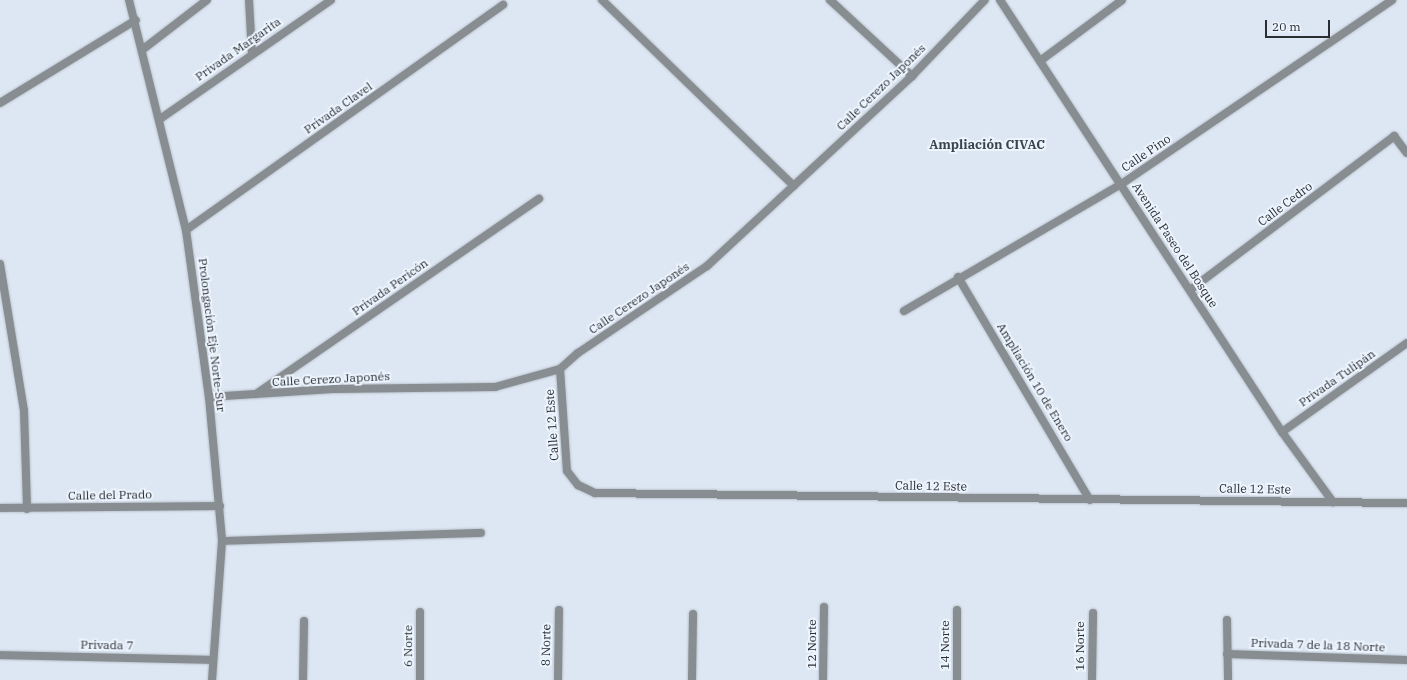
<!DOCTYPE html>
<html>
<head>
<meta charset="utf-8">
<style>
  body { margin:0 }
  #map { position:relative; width:1407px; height:680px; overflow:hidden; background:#dde7f3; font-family:"IBM Plex Serif",serif }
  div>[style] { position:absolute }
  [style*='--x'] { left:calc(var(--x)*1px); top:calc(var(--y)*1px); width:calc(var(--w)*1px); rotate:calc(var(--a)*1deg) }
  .roads { filter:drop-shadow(0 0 1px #b9c2cc) drop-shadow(0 0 1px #b9c2cc) }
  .minor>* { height:8px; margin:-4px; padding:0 4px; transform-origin:4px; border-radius:4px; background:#878d91 }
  span { translate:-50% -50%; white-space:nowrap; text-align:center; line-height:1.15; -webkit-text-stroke:4px #ecf4fe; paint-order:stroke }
  .street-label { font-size:12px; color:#2a2d32 }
  .neighbourhood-label { font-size:13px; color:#3b434d; font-weight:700 }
  .scale { position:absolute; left:1265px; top:20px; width:65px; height:18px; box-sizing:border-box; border:2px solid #2a2d32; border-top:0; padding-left:5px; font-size:12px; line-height:14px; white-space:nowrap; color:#2a2d32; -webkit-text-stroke:3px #ecf4fe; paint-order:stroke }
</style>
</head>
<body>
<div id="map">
  <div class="roads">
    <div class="minor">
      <i style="--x:129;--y:0;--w:237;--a:76.1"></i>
      <i style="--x:186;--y:230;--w:169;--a:82.2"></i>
      <i style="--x:209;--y:397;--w:145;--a:84.8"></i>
      <i style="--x:222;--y:541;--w:139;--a:94.1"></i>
      <i style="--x:249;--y:0;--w:54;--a:86.8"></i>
      <i style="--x:602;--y:0;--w:267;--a:44.1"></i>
      <i style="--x:830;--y:0;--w:112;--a:42.8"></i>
      <i style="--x:1000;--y:0;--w:516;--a:56.86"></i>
      <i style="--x:1282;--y:432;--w:87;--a:53.9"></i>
      <i style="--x:142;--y:50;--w:82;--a:-37.6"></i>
      <i style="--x:1040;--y:61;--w:102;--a:-36.6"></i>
      <i style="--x:0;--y:103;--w:159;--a:-31.4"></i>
      <i style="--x:160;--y:119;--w:208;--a:-34.8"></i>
      <i style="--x:186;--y:230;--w:389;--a:-35.4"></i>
      <i style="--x:0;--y:264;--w:149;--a:80.7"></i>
      <i style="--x:24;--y:411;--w:98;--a:88.2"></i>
      <i style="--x:958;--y:277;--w:259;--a:59.4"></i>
      <i style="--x:1190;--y:290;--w:256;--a:-37"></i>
      <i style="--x:1394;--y:136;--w:21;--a:53"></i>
      <i style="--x:904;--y:311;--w:250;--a:-30.3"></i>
      <i style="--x:1120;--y:185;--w:329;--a:-34.2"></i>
      <i style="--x:560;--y:369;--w:102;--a:86.1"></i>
      <i style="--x:567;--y:471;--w:18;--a:52"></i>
      <i style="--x:578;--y:485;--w:19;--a:25"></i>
      <i style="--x:595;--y:493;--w:812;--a:0.71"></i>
      <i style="--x:256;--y:394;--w:344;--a:-34.6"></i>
      <i style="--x:209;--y:397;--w:124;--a:-3.7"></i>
      <i style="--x:333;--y:389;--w:162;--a:-0.7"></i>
      <i style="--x:495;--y:387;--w:67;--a:-15.5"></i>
      <i style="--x:560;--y:369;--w:24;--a:-42"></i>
      <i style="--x:578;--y:353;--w:156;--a:-34"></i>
      <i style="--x:707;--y:266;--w:280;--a:-42.8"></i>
      <i style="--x:912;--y:76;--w:105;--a:-46.2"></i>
      <i style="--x:1282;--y:432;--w:153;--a:-35.5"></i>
      <i style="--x:0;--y:508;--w:220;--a:-0.5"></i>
      <i style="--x:222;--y:541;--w:259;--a:-1.8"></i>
      <i style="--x:420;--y:612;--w:68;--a:90"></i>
      <i style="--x:1227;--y:620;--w:60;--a:89"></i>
      <i style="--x:1227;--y:654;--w:180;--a:1.9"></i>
      <i style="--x:0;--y:655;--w:213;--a:1.3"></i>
      <i style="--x:303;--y:680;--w:59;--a:-89"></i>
      <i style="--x:558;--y:680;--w:70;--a:-89.2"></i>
      <i style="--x:692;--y:680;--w:66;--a:-89.1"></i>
      <i style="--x:823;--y:680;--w:73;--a:-89.2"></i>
      <i style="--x:957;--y:680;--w:70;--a:-90"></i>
      <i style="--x:1092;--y:680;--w:67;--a:-89.1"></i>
    </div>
  </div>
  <div class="street-label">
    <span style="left:238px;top:49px;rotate:-35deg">Privada Margarita</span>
    <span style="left:881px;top:87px;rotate:-44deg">Calle Cerezo Japonés</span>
    <span style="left:338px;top:108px;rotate:-35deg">Privada Clavel</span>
    <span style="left:1146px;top:153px;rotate:-34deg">Calle Pino</span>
    <span style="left:1285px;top:204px;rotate:-37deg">Calle Cedro</span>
    <span style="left:1175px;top:245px;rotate:57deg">Avenida Paseo del Bosque</span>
    <span style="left:390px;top:287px;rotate:-35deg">Privada Pericón</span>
    <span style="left:639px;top:298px;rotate:-34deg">Calle Cerezo Japonés</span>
    <span style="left:212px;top:335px;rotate:83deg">Prolongación Eje Norte-Sur</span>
    <span style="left:1337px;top:378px;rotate:-35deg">Privada Tulipán</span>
    <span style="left:331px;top:379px;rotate:-3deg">Calle Cerezo Japonés</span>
    <span style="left:1035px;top:382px;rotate:59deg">Ampliación 10 de Enero</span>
    <span style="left:552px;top:425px;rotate:-94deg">Calle 12 Este</span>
    <span style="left:931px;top:486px;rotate:1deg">Calle 12 Este</span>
    <span style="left:1255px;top:489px;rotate:1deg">Calle 12 Este</span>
    <span style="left:110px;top:495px;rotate:-1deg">Calle del Prado</span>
    <span style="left:812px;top:644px;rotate:-90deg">12 Norte</span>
    <span style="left:107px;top:645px;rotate:1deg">Privada 7</span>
    <span style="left:546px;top:645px;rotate:-89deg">8 Norte</span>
    <span style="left:945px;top:645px;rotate:-90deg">14 Norte</span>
    <span style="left:1318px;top:645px;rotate:2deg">Privada 7 de la 18 Norte</span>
    <span style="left:408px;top:646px;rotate:-90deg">6 Norte</span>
    <span style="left:1080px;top:646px;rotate:-90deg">16 Norte</span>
  </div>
  <div class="neighbourhood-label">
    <span style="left:987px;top:145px">Ampliación CIVAC</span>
  </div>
  <div class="scale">20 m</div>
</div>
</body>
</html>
